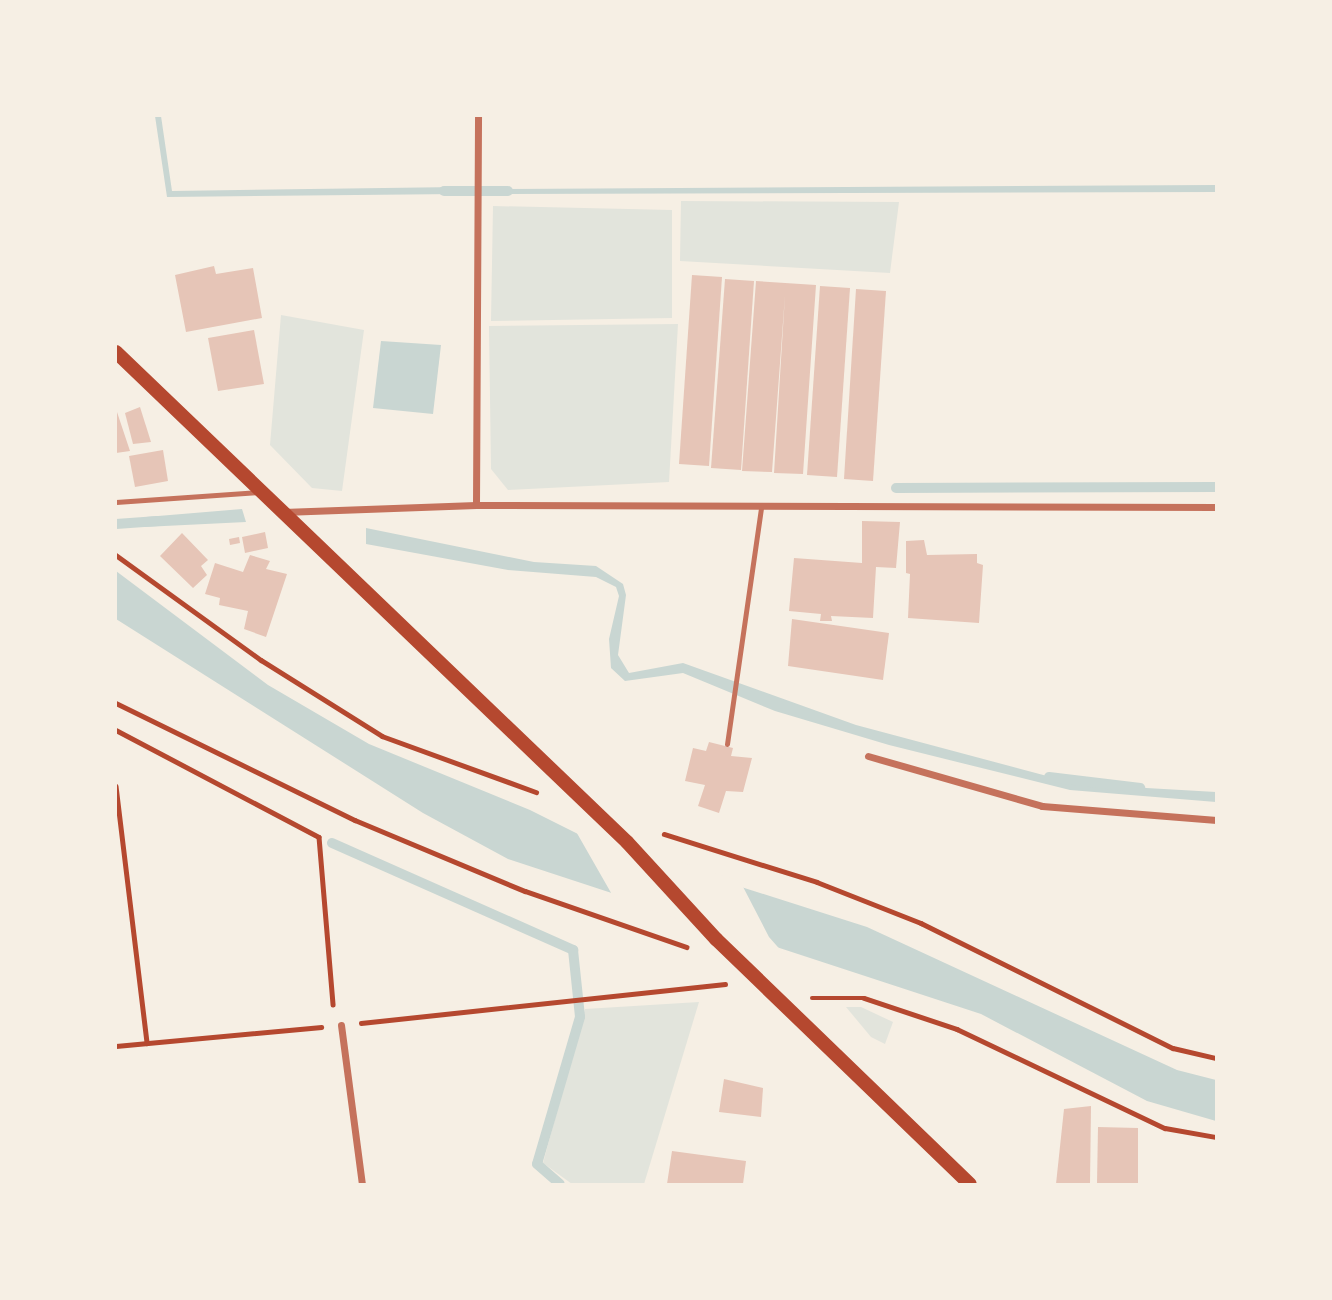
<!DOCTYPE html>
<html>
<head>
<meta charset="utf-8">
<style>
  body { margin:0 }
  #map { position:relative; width:1332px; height:1300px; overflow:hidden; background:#f6efe4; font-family:Inter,sans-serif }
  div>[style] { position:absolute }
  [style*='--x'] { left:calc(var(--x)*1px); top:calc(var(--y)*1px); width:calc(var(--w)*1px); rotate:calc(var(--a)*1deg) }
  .green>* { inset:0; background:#e2e4dc }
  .water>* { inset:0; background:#c9d6d2 }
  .pier>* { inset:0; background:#f6efe4 }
  .stream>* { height:10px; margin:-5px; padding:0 5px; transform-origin:5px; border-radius:5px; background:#c9d6d2 }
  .building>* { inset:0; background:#e6c5b7 }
  .path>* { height:4.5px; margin:-2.25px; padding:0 2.25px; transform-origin:2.25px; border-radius:2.25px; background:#b5482f }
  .service>* { height:5px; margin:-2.5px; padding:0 2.5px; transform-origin:2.5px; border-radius:2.5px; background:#c5725c }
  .minor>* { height:7px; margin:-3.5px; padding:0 3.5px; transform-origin:3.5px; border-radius:3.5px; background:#c5725c }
  .secondary>* { height:14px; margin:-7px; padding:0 7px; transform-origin:7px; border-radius:7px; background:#b5482f }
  span { translate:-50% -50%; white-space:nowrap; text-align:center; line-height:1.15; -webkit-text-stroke:5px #f6efe4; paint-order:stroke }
  .frame { position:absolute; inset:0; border:117px solid #f6efe4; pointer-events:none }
</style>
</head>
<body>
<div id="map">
  <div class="green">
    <i style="clip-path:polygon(681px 201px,899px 202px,890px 273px,680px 261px)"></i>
    <i style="clip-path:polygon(493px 206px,672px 210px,672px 318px,491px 321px)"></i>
    <i style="clip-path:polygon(281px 315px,364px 330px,342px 491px,312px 488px,270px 445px)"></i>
    <i style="clip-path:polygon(678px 324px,669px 482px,508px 490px,491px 469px,489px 326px)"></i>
    <i style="clip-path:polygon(699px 1002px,644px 1184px,572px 1184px,543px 1163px,585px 1009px)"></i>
    <i style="clip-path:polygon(846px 1007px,861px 1007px,893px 1022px,885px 1044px,871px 1037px)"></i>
  </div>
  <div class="water">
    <i style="clip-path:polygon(155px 116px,161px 116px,172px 191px,458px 187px,458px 194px,167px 197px)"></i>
    <i style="clip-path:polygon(1216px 185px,1216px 192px,495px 194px,495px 189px)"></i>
    <i style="clip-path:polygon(381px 341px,441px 345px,433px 414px,373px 408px)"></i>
    <i style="clip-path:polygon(242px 509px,246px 522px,144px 527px,146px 517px)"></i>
    <i style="clip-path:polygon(366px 528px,534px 562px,596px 566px,623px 584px,626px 595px,618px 655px,629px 673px,683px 663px,856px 725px,1077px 784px,1216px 792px,1216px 802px,1070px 790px,889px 745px,775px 711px,683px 673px,625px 681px,611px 668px,609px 639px,619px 596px,616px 587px,596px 577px,508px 570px,366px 544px)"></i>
    <i style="clip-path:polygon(116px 571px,268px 685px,369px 744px,530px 810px,584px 837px,867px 927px,1177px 1070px,1216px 1080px,1216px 1121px,1147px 1101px,981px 1014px,508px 859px,423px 813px,116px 619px)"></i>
  </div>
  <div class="pier">
    <i style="clip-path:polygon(574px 828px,740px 881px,769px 937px,784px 954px,614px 898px)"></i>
  </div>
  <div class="stream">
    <i style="--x:444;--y:191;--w:64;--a:0"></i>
    <i style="--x:896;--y:488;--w:320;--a:-0.2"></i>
    <i style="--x:116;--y:524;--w:42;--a:-4.1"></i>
    <i style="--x:1049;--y:777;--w:92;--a:6.9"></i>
    <i style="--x:332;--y:843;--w:264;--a:23.9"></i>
    <i style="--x:573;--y:950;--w:67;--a:84"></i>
    <i style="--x:580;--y:1017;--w:153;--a:106.3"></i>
    <i style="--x:537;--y:1164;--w:30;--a:41"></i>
  </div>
  <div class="building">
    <i style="clip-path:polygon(214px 266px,216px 274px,253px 268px,262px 318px,186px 332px,175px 275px)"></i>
    <i style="clip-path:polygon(692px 275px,722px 277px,709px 466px,679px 464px)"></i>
    <i style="clip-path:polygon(725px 279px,754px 281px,741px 470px,711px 468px)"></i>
    <i style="clip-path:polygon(756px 281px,816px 285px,803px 474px,774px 473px,785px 295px,772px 472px,742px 471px)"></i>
    <i style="clip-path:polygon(820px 286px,850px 288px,837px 477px,807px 475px)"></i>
    <i style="clip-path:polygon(856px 289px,886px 291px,873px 481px,844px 479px)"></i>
    <i style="clip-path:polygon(254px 330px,264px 384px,218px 391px,208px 338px)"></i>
    <i style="clip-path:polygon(140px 407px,151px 442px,133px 444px,125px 413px)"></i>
    <i style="clip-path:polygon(116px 409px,130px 451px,116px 453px)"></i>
    <i style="clip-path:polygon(163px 450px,168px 481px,135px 487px,129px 456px)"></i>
    <i style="clip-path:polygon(862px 521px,900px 522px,896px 568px,876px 567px,873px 618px,831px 616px,832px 621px,820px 621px,821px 614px,789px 611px,794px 558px,862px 563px)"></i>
    <i style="clip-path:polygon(265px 532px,268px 548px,245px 553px,242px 537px)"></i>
    <i style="clip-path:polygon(182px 533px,208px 560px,201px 566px,207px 575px,193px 588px,160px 556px)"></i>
    <i style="clip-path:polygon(239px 537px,240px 543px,230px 545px,229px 539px)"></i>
    <i style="clip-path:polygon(924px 540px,927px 555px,977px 554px,977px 563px,983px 565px,979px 623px,908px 618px,910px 574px,906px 573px,906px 541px)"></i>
    <i style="clip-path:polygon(250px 555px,270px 561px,266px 569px,287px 574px,266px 637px,244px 629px,248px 611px,219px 605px,220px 598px,205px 594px,215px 563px,243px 572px)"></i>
    <i style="clip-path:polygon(792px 619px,889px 633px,883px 680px,788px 666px)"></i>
    <i style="clip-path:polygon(709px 742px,733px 748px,731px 756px,752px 758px,743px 792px,726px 791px,719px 813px,698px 806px,705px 785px,685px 781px,693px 748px,706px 751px)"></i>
    <i style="clip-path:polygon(724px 1079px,763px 1088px,761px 1117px,719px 1112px)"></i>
    <i style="clip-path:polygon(1091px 1106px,1090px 1184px,1056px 1184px,1064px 1109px)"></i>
    <i style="clip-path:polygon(1098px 1127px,1138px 1128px,1138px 1184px,1097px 1184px)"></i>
    <i style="clip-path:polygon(672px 1151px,746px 1161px,743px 1184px,667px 1184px)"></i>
  </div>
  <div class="path">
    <i style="--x:116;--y:555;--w:179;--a:35.9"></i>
    <i style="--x:261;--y:660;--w:143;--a:32.1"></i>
    <i style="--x:382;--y:736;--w:164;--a:20"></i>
    <i style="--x:116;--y:703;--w:266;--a:26.1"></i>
    <i style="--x:355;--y:820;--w:184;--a:22.7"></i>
    <i style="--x:525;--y:891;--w:171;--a:19.1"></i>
    <i style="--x:116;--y:730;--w:229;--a:27.8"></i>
    <i style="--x:319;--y:837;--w:168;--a:85.2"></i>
    <i style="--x:116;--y:786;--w:259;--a:83.1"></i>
    <i style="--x:664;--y:834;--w:160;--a:17.4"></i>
    <i style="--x:817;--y:882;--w:112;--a:21.5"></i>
    <i style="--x:921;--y:923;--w:281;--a:26.4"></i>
    <i style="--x:1173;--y:1048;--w:44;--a:13.1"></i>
    <i style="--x:812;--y:998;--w:52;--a:0"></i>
    <i style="--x:864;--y:998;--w:98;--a:18.4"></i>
    <i style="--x:957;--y:1029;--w:230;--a:25.5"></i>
    <i style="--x:1165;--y:1128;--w:52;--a:10"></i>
    <i style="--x:361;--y:1023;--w:366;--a:-6.1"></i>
    <i style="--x:116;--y:1046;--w:206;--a:-5.3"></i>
  </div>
  <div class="service">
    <i style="--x:116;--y:502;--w:142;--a:-4"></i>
    <i style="--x:727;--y:744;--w:239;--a:-81.8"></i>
  </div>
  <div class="minor">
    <i style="--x:476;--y:505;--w:389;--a:-89.7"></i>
    <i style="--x:283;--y:512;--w:193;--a:-2.1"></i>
    <i style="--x:476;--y:505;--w:740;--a:0.15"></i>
    <i style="--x:868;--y:756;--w:181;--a:16"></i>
    <i style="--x:1042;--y:806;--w:175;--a:4.6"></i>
    <i style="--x:341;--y:1025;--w:160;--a:82.5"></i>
  </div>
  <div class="secondary">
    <i style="--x:116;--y:352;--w:708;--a:43.8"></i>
    <i style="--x:627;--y:842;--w:132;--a:47.5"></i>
    <i style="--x:716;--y:939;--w:353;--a:44"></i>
  </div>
  <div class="frame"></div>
</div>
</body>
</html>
